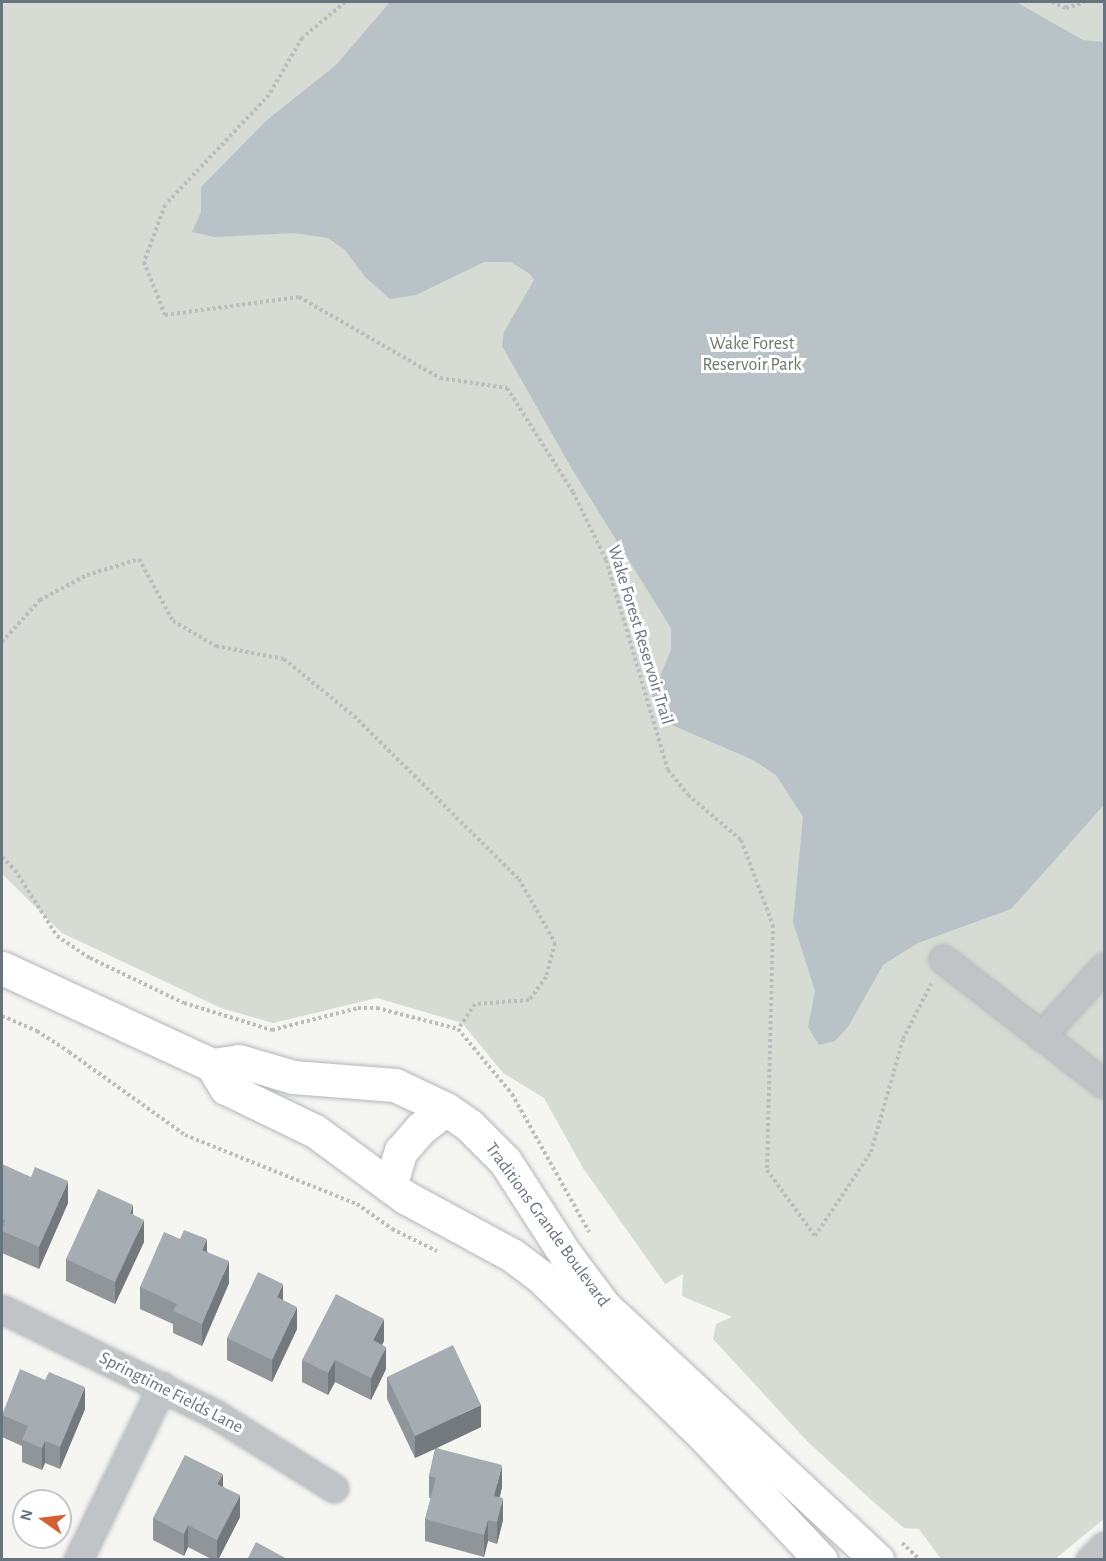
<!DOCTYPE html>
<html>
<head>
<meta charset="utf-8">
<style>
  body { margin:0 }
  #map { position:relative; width:1106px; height:1561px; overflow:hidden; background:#f5f5f2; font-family:"Alegreya Sans",sans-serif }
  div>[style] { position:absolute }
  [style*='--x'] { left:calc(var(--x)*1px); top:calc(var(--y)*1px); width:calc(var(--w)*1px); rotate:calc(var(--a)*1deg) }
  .green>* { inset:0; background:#d6dcd3 }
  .water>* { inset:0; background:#b9c2c7 }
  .path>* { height:4px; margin-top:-2px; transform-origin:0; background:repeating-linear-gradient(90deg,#babcbe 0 3px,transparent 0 6px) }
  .roads { filter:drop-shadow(0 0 2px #b3b7bb) drop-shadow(0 0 2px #b3b7bb) }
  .street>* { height:27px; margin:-13.5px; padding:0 13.5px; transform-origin:13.5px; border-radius:13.5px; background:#c1c4c7 }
  .secondary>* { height:33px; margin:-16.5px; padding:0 16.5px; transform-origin:16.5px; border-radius:16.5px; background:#fff }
  .wall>* { inset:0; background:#8f9599 }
  .shaded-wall>* { inset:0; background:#74797d }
  .building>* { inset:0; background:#a6adb2 }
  span { translate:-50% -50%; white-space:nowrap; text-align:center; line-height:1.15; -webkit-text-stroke:6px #fff; paint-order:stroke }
  .park-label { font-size:18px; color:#687865 }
  .street-label { font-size:18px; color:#677480 }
  .frame { position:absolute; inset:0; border:3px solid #677480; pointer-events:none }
  .north { position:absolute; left:12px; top:1489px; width:60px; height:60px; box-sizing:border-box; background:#fff; border:2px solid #c2c7cc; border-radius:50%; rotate:284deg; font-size:16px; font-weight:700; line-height:24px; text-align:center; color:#677480 }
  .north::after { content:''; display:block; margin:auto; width:21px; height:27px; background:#d35f34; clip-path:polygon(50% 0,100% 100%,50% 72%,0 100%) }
</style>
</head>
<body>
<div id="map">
  <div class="green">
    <i style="clip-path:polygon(2px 2px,1104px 2px,1104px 1519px,1055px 1559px,941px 1559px,919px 1529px,904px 1528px,869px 1498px,808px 1442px,713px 1339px,716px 1324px,732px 1317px,682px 1296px,683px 1274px,665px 1284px,583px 1168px,544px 1098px,503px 1073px,462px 1023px,377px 998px,273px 1023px,221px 1008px,62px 933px,2px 874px)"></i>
  </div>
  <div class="water">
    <i style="clip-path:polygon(390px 2px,1016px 2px,1083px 40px,1104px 42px,1104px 805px,1011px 909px,918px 943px,883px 965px,848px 1027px,835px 1041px,819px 1045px,808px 1027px,815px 991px,793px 922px,803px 817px,776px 775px,753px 760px,672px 725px,654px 708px,652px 695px,671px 650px,671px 628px,572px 469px,502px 346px,504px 332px,534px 280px,530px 274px,511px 262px,484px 262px,416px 295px,390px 299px,365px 277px,345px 250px,328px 238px,294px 233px,214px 237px,192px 232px,201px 212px,201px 187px,267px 120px,336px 65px)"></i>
  </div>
  <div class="path">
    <i style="--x:345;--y:2;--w:56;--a:140.1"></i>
    <i style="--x:302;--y:38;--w:66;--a:120.1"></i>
    <i style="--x:269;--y:95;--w:151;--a:133.4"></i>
    <i style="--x:165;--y:205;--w:61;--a:110.2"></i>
    <i style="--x:144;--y:262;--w:57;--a:68.4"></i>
    <i style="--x:165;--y:315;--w:135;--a:-7.7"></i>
    <i style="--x:299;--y:297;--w:163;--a:29.9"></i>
    <i style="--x:440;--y:378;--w:68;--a:8.5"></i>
    <i style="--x:507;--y:388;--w:123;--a:57.6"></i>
    <i style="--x:573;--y:492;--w:76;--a:64.1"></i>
    <i style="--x:606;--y:560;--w:219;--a:73.6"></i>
    <i style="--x:668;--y:770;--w:32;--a:51"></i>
    <i style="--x:688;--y:795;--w:70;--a:40.3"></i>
    <i style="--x:741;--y:840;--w:91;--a:69.4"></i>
    <i style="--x:773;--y:925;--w:245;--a:91.4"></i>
    <i style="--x:767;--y:1170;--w:82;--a:54"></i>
    <i style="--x:815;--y:1236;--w:101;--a:-56.3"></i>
    <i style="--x:871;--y:1152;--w:117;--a:-74.2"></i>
    <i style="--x:903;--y:1039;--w:62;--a:-63"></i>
    <i style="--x:1052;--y:2;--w:15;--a:23"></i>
    <i style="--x:1066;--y:8;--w:19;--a:-18"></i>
    <i style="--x:2;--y:642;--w:57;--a:-47.9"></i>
    <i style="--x:40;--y:600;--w:53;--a:-28"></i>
    <i style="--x:87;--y:575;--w:54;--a:-17.1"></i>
    <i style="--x:139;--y:559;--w:71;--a:61.3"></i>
    <i style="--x:173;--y:621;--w:50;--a:30.2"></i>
    <i style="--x:216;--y:646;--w:69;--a:10.8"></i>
    <i style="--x:284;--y:659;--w:90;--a:39.2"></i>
    <i style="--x:354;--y:716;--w:232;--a:44.7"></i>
    <i style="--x:519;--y:879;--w:73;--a:60.6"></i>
    <i style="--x:555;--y:943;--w:35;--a:105"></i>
    <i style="--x:546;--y:977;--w:29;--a:126"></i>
    <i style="--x:529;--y:1000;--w:54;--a:175.8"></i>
    <i style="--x:475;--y:1004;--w:30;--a:124"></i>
    <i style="--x:2;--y:857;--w:18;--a:45"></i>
    <i style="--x:15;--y:870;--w:78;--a:57.5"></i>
    <i style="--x:57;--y:936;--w:40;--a:34"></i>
    <i style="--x:90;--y:958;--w:104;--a:25.6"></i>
    <i style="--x:184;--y:1003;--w:92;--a:17.1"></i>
    <i style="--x:272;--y:1030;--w:89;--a:-14.3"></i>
    <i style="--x:358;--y:1008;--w:19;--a:0"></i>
    <i style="--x:377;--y:1008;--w:84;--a:14.5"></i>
    <i style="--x:458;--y:1029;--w:85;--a:50.3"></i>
    <i style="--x:512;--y:1094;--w:158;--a:60.8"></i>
    <i style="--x:2;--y:1016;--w:38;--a:23"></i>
    <i style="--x:37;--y:1031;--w:38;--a:33"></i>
    <i style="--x:69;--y:1052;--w:143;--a:35.6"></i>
    <i style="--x:185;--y:1135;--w:185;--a:21.9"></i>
    <i style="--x:357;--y:1204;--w:43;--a:35.5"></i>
    <i style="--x:392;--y:1229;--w:50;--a:26.1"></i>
    <i style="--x:902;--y:1543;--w:25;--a:43"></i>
  </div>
  <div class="roads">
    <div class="street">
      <i style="--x:943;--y:959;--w:204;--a:37.8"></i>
      <i style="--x:1041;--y:1036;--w:93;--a:-47.6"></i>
      <i style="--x:2;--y:1309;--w:237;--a:26.2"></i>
      <i style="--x:215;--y:1414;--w:140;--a:31.9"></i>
      <i style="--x:78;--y:1560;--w:193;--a:-64.2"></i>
      <i style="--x:1090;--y:1560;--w:20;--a:-45"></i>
    </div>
    <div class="secondary">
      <i style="--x:2;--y:968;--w:231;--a:24.8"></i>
      <i style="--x:212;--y:1065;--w:27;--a:-8"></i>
      <i style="--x:239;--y:1061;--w:56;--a:16.5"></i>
      <i style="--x:293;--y:1077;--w:102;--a:4.5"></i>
      <i style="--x:395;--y:1085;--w:56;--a:25.2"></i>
      <i style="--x:446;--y:1109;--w:28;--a:35"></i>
      <i style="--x:469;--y:1125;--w:51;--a:45"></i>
      <i style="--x:505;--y:1161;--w:111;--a:57.2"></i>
      <i style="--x:565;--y:1254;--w:65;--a:53.1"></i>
      <i style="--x:604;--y:1306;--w:373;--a:42.9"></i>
      <i style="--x:212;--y:1065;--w:27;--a:59"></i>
      <i style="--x:226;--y:1088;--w:99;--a:25.8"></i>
      <i style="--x:315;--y:1131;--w:112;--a:36.3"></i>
      <i style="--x:405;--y:1197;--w:122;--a:28.5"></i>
      <i style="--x:512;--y:1255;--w:34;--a:37"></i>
      <i style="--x:539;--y:1275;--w:232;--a:44.3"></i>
      <i style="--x:705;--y:1437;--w:169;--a:46.7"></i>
      <i style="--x:390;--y:1186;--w:37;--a:-73"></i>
      <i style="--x:401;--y:1151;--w:30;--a:-49"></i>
      <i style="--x:421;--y:1128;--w:31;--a:-37"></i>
    </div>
  </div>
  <div class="wall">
    <i style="clip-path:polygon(2px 1166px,68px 1203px,39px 1269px,2px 1253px)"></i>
    <i style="clip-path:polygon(133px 1215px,144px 1242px,115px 1304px,66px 1281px,66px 1259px)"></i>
    <i style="clip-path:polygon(207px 1251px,229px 1283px,202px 1346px,173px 1333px,173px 1324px,140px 1309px,140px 1287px)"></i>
    <i style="clip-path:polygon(283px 1300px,297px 1329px,272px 1382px,227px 1360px,227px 1338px)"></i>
    <i style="clip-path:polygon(384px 1341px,382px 1345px,386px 1369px,371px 1400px,335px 1382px,328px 1395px,302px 1382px,302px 1360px)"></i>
    <i style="clip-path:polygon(387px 1377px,481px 1427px,437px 1448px,502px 1487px,500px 1497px,503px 1520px,497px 1544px,488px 1541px,484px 1557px,425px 1541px,425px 1519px,431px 1498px,429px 1498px,429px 1476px,435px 1449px,415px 1458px,387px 1399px)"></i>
    <i style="clip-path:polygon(85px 1409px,60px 1469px,45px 1463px,42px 1470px,22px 1462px,22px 1446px,2px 1437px,2px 1413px)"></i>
    <i style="clip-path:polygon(223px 1486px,240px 1517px,218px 1560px,213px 1560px,188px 1547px,184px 1556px,153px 1540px,153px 1518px)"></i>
  </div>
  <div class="shaded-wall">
    <i style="clip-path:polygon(68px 1181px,68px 1203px,39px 1269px,39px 1247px)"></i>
    <i style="clip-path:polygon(133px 1205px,133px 1227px,130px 1213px)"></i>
    <i style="clip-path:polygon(144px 1220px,144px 1242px,115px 1304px,115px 1282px)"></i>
    <i style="clip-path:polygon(207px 1239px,207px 1261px,202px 1250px)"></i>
    <i style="clip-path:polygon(229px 1261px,229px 1283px,202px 1346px,202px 1324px)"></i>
    <i style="clip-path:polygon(283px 1284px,283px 1306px,277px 1297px)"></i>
    <i style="clip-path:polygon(297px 1307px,297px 1329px,272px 1382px,272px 1360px)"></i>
    <i style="clip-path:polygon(384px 1319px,384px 1341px,373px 1362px,373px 1340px)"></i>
    <i style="clip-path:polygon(386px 1347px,386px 1369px,371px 1400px,371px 1378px)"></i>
    <i style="clip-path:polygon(335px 1360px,335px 1382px,328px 1395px,328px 1373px)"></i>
    <i style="clip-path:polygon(85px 1387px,85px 1409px,60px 1469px,60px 1447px)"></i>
    <i style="clip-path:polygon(481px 1405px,481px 1427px,415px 1458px,415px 1436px)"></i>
    <i style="clip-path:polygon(45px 1441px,45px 1463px,42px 1470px,42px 1448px)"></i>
    <i style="clip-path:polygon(502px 1465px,502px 1487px,494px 1518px,494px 1496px)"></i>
    <i style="clip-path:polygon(223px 1474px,223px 1496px,217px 1484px)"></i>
    <i style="clip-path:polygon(240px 1495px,240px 1517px,218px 1560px,217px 1560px,217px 1540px)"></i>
    <i style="clip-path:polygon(503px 1498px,503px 1520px,497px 1544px,497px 1522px)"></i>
    <i style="clip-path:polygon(488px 1520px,488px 1541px,484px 1557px,484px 1535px)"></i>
    <i style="clip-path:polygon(188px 1525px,188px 1547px,184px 1556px,184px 1534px)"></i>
  </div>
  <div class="building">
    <i style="clip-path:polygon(2px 1164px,31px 1177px,35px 1167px,68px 1181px,39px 1247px,2px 1231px,5px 1220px,2px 1219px)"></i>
    <i style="clip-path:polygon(98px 1189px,133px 1205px,130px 1213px,144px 1220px,115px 1282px,66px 1259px)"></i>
    <i style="clip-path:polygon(184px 1230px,207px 1239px,202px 1250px,229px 1261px,202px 1324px,173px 1311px,177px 1304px,140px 1287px,164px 1232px,180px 1239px)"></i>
    <i style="clip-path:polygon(258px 1272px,283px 1284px,277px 1297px,297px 1307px,272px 1360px,227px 1338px)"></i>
    <i style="clip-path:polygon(336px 1294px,384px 1319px,373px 1340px,386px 1347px,371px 1378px,335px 1360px,328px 1373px,302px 1360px)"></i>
    <i style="clip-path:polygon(453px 1345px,481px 1405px,415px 1436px,387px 1377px)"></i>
    <i style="clip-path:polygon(20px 1369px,45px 1380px,49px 1372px,85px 1387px,60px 1447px,45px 1441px,42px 1448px,22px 1440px,28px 1426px,2px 1415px)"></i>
    <i style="clip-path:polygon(436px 1448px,502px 1465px,494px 1496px,503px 1498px,497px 1522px,488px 1520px,484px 1535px,425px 1519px,436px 1478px,429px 1476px)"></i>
    <i style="clip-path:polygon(185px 1455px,223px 1474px,217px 1484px,240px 1495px,217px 1540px,188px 1525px,184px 1534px,153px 1518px)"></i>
    <i style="clip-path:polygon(256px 1542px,289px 1560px,247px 1560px)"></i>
  </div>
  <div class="park-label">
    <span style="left:752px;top:355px">Wake Forest<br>Reservoir Park</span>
  </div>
  <div class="street-label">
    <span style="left:640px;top:635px;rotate:73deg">Wake Forest Reservoir Trail</span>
    <span style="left:547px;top:1225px;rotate:54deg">Traditions Grande Boulevard</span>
    <span style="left:171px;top:1393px;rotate:27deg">Springtime Fields Lane</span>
  </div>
  <div class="frame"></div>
  <div class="north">N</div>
</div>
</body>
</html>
